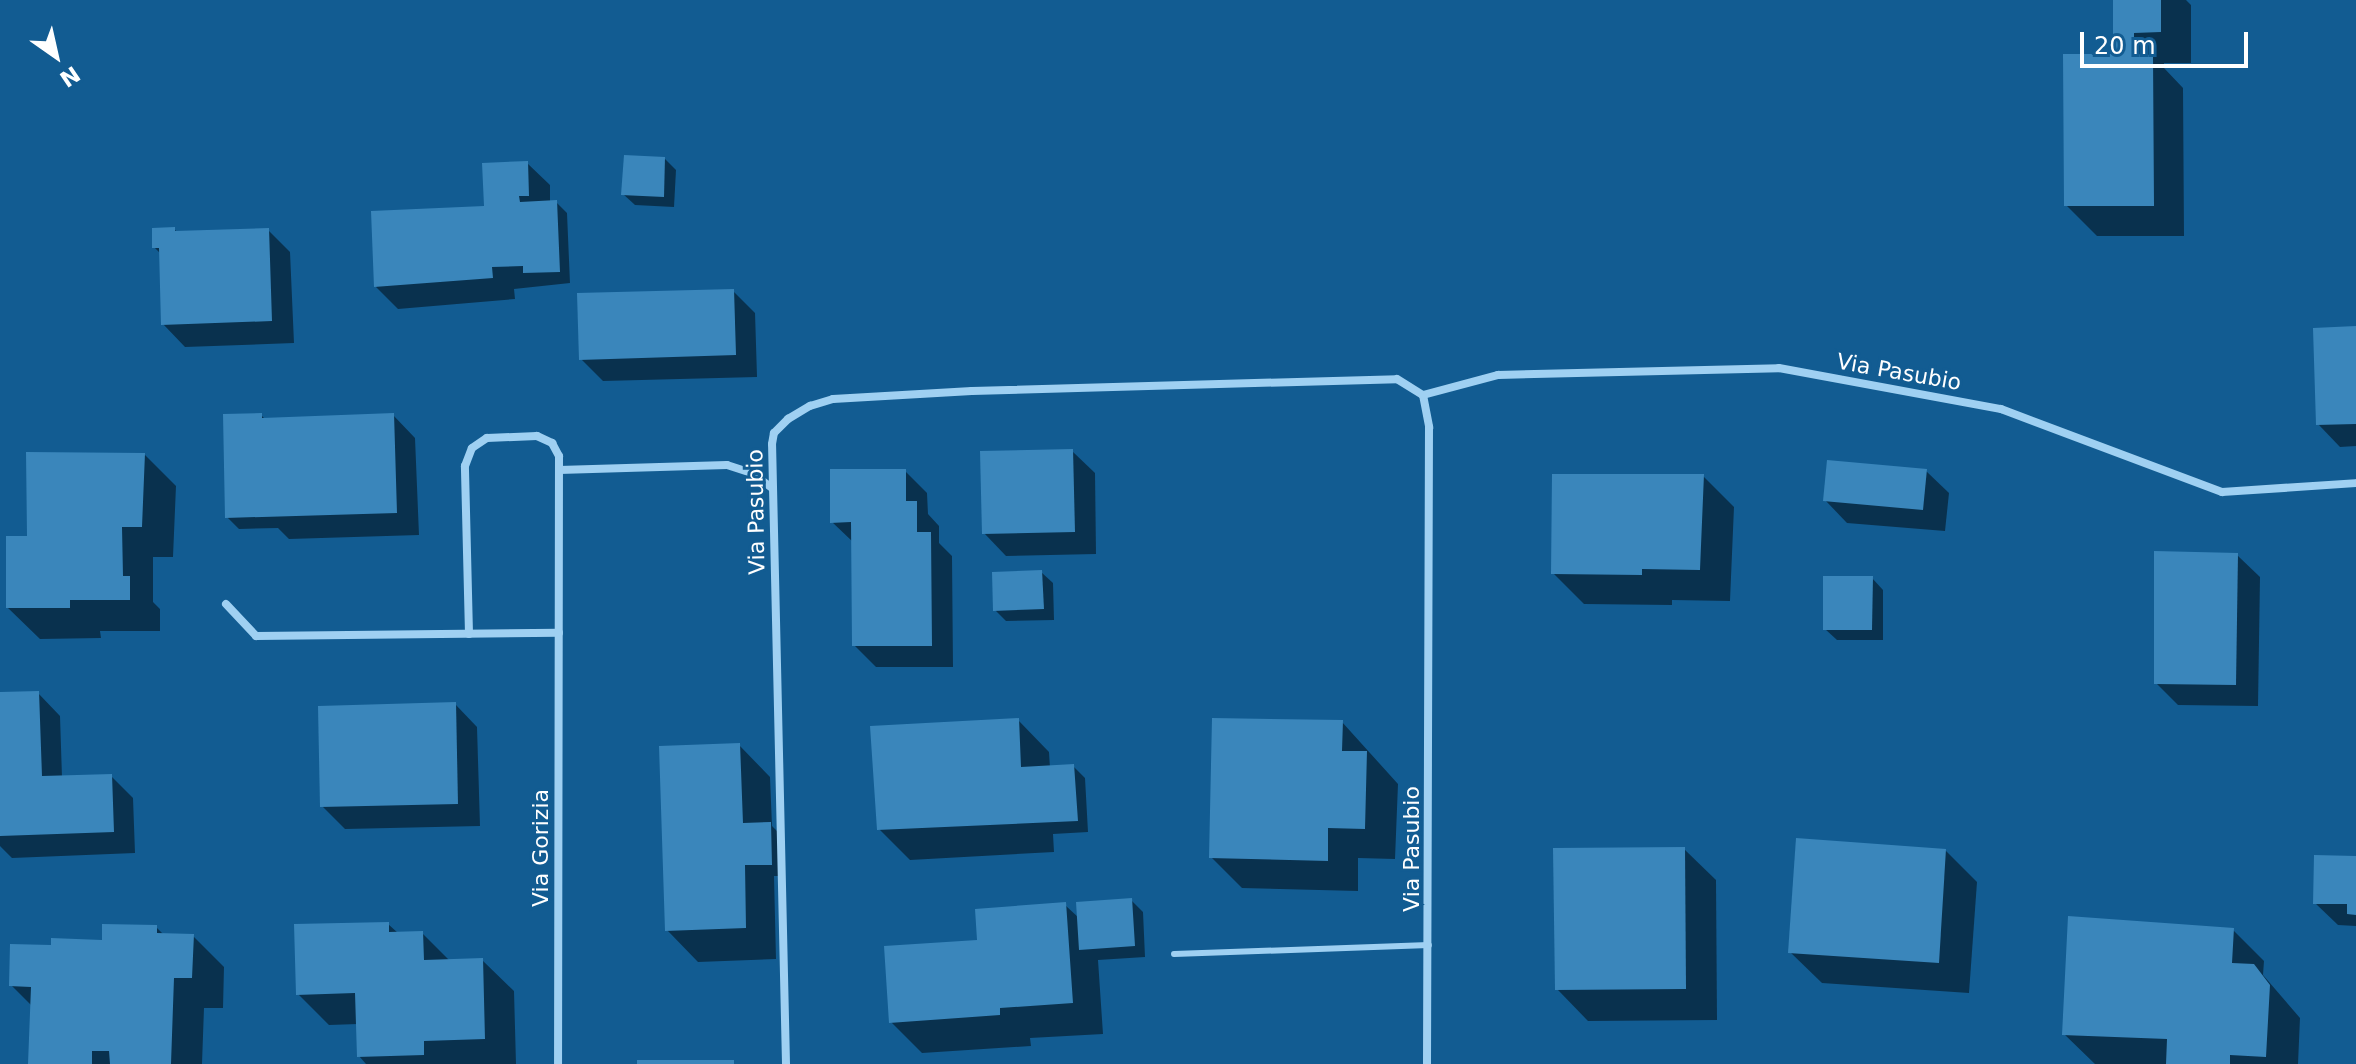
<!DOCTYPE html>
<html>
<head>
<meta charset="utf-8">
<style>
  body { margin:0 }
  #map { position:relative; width:2356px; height:1064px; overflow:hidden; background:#125c92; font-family:"DejaVu Sans",sans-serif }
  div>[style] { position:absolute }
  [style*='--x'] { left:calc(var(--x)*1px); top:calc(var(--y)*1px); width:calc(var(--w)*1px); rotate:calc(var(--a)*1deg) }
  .shadow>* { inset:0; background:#0007 }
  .building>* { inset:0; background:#3a86bb }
  .service>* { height:6px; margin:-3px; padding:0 3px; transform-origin:3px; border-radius:3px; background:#9fd0f2 }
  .minor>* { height:8px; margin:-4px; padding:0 4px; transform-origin:4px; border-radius:4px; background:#9fd0f2 }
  span { translate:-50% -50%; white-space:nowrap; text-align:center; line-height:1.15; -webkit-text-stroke:6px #125c92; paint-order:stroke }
  .street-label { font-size:22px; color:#fff }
  .north { position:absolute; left:16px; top:16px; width:80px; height:80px; -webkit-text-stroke:6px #125c92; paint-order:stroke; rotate:146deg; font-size:22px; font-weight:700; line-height:32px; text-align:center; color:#fff }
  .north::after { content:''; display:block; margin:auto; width:28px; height:36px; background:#fff; clip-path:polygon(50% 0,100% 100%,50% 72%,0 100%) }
  .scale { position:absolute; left:2080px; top:32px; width:168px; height:36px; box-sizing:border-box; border:4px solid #fff; border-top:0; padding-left:10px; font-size:24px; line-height:28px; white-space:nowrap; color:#fff; -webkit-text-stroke:6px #125c92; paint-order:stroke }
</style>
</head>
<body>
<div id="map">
  <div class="shadow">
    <i style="clip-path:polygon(2115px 0,2186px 0,2191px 5px,2191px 63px,2164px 63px,2164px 68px,2183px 88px,2184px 236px,2097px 236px,2066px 205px,2115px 56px)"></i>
    <i style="clip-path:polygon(665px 159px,676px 170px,674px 207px,635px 205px,623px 194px)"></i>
    <i style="clip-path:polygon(527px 163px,550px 185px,550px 202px,556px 202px,567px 213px,570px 283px,514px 289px,515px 299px,398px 309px,376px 287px,486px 208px)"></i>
    <i style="clip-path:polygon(174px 229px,178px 233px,268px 230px,290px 252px,294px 343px,185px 347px,163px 324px,161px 254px,154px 247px)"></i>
    <i style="clip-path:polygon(733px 291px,755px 313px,757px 377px,603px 381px,581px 359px)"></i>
    <i style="clip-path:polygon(2356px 328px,2356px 446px,2340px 447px,2318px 424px)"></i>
    <i style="clip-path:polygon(261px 415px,266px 420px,393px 415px,415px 438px,419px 535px,289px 539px,278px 528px,239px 529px,227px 517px)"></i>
    <i style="clip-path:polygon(1072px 451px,1095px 473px,1096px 554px,1006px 556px,984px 533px)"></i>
    <i style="clip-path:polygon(145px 455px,176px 486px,173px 557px,153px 557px,153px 602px,160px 609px,160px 631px,100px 631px,101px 638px,40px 639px,8px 608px)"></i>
    <i style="clip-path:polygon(905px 471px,927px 493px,928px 514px,939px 526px,939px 543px,952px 556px,953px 667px,876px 667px,854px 645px,853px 542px,832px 522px)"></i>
    <i style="clip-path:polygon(1926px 471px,1949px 493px,1945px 531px,1847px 523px,1825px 500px)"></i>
    <i style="clip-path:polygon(1703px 476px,1734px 507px,1730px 601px,1672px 600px,1672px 605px,1584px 604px,1553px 573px)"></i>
    <i style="clip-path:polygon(2237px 555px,2260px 577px,2258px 706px,2178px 705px,2156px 683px)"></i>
    <i style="clip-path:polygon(1041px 572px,1053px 583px,1054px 620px,1006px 621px,995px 610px)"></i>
    <i style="clip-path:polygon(1872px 578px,1883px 590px,1883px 640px,1837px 640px,1825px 629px)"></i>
    <i style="clip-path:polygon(38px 693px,60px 716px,62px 777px,111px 776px,133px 798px,135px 853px,12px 858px,0 846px,0 694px)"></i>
    <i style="clip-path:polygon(455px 704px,477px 727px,480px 826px,345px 829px,322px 806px)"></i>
    <i style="clip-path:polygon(1018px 720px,1049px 752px,1050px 768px,1073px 766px,1085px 778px,1088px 832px,1053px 834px,1054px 852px,910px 860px,879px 829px)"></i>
    <i style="clip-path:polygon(1342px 722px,1398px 784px,1395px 859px,1358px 858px,1358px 891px,1242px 888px,1211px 857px)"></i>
    <i style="clip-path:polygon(739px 745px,770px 777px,772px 826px,782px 836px,783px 876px,774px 876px,776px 959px,698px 962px,667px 930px)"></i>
    <i style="clip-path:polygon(1684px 849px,1716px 880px,1717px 1020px,1588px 1021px,1557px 989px)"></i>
    <i style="clip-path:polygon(1945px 850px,1977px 882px,1969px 993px,1822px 983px,1790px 952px)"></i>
    <i style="clip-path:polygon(2356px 858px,2356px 926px,2338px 925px,2315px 903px)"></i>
    <i style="clip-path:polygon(1131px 900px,1143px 912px,1145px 957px,1098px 960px,1103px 1034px,1030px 1038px,1031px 1046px,922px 1053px,891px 1022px,979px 942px,1065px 905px,1079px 918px)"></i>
    <i style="clip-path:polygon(388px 924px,398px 933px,422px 933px,450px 961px,482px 960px,514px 991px,516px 1064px,366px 1064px,359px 1056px,358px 1024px,329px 1025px,298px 994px)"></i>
    <i style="clip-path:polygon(156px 927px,164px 935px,193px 936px,224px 967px,223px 1008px,204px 1008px,202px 1064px,30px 1064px,32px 1006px,11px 985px,53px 947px,104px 942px)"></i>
    <i style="clip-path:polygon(2233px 930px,2264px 961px,2263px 975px,2300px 1018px,2298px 1064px,2095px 1064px,2064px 1034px)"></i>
  </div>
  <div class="building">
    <i style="clip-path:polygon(2113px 0,2161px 0,2161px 32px,2134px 33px,2134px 54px,2153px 55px,2154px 206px,2064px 206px,2063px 54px,2113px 54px)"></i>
    <i style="clip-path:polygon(624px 155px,665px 157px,664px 197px,621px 195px)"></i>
    <i style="clip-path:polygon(528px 161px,529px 196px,519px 196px,520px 202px,557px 200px,560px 272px,523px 273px,523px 266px,492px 267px,493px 278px,374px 287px,371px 211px,484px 206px,482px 163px)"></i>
    <i style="clip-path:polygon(175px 227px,175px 231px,269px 228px,272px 321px,161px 325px,159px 248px,152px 248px,152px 228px)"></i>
    <i style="clip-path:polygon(734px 289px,736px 355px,579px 360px,577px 293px)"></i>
    <i style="clip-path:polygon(2356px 326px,2356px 424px,2316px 425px,2313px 328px)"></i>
    <i style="clip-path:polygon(262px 413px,262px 418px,394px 413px,397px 513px,225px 518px,223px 414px)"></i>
    <i style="clip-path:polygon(1073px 449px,1075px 532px,982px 534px,980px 451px)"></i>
    <i style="clip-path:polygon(26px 452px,145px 453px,142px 527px,122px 527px,123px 576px,130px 576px,130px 600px,70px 600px,70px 608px,6px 608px,6px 536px,27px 536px)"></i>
    <i style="clip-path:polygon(1827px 460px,1927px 469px,1923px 510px,1823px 501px)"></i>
    <i style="clip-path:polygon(830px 469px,906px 469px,906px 501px,917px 501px,917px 532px,931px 532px,932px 646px,852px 646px,851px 522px,830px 523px)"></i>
    <i style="clip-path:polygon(1552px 474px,1704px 474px,1700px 570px,1642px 569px,1642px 575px,1551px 574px)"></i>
    <i style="clip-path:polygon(2154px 551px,2238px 553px,2236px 685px,2154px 684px)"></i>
    <i style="clip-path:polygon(1042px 570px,1044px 609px,993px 611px,992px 572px)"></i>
    <i style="clip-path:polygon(1823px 576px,1873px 576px,1872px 630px,1823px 630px)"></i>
    <i style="clip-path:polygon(39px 691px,42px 776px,112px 774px,114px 832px,0 836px,0 692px)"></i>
    <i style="clip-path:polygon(456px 702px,458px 804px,320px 807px,318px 706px)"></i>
    <i style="clip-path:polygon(1019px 718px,1021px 767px,1074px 764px,1078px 821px,877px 830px,870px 726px)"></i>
    <i style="clip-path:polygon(1212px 718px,1343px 720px,1342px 751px,1367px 751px,1365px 829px,1328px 828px,1328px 861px,1209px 858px)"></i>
    <i style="clip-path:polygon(740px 743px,743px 823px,771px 822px,772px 865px,745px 865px,746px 928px,665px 931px,659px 746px)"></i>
    <i style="clip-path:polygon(1796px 838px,1946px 849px,1939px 963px,1788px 953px)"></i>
    <i style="clip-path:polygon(1685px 847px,1686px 989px,1555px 990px,1553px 848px)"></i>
    <i style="clip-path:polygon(2314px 855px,2356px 856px,2356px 915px,2347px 914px,2347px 904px,2313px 904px)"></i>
    <i style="clip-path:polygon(1132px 898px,1135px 946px,1079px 950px,1076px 902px)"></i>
    <i style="clip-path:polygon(1066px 902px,1073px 1003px,1000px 1008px,1000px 1015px,889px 1023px,884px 946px,977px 940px,975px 909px)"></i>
    <i style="clip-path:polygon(2068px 916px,2234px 928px,2232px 963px,2254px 964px,2270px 985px,2266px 1057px,2230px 1055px,2230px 1064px,2166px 1064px,2167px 1039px,2062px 1035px)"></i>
    <i style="clip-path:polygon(389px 922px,389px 932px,423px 931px,424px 960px,483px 958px,485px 1039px,424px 1041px,424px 1055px,357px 1057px,355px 993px,296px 995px,294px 924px)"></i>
    <i style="clip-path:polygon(102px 924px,157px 925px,157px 933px,194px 934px,192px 978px,174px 978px,171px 1064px,110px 1064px,109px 1051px,92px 1051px,92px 1064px,28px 1064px,31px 987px,9px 986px,10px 944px,51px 945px,51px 938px,102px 940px)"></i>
    <i style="clip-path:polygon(637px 1060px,734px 1060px,734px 1064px,637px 1064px)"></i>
  </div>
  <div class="service">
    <i style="--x:1174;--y:954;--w:255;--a:-2"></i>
  </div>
  <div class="minor">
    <i style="--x:1423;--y:395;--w:33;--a:79"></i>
    <i style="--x:1429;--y:427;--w:637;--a:90.18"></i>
    <i style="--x:559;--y:470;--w:168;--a:-1.7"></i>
    <i style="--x:727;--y:465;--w:26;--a:18"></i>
    <i style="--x:752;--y:473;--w:26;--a:37"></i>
    <i style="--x:226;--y:604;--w:44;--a:46.8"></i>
    <i style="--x:256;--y:636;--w:303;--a:-0.6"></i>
    <i style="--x:469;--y:634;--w:168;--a:-91.4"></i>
    <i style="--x:465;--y:466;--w:19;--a:-69"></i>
    <i style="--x:472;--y:448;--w:18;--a:-34"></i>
    <i style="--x:487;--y:438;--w:50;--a:-2.3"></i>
    <i style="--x:537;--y:436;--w:17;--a:25"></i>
    <i style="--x:552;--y:443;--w:15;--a:62"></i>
    <i style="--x:559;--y:456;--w:608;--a:90.09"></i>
    <i style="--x:786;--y:1064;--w:620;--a:-91.29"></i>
    <i style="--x:772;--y:444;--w:11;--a:-80"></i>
    <i style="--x:774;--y:433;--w:20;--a:-45"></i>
    <i style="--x:788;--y:419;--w:26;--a:-31"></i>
    <i style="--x:810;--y:406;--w:24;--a:-17"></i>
    <i style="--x:833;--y:399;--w:139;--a:-3.3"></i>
    <i style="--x:972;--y:391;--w:425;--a:-1.6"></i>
    <i style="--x:1397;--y:379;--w:31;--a:32"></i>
    <i style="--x:1423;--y:395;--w:78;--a:-14.9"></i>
    <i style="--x:1498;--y:375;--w:281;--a:-1.4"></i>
    <i style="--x:1779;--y:368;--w:226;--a:10.5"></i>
    <i style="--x:2001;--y:409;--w:236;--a:20.6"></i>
    <i style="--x:2222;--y:492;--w:134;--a:-3.8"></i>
  </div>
  <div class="street-label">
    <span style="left:1899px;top:372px;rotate:10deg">Via Pasubio</span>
    <span style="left:756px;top:512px;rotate:-91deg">Via Pasubio</span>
    <span style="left:541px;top:848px;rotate:-90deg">Via Gorizia</span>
    <span style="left:1412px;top:849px;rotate:-90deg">Via Pasubio</span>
  </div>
  <div class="north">N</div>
  <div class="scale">20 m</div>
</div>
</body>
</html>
